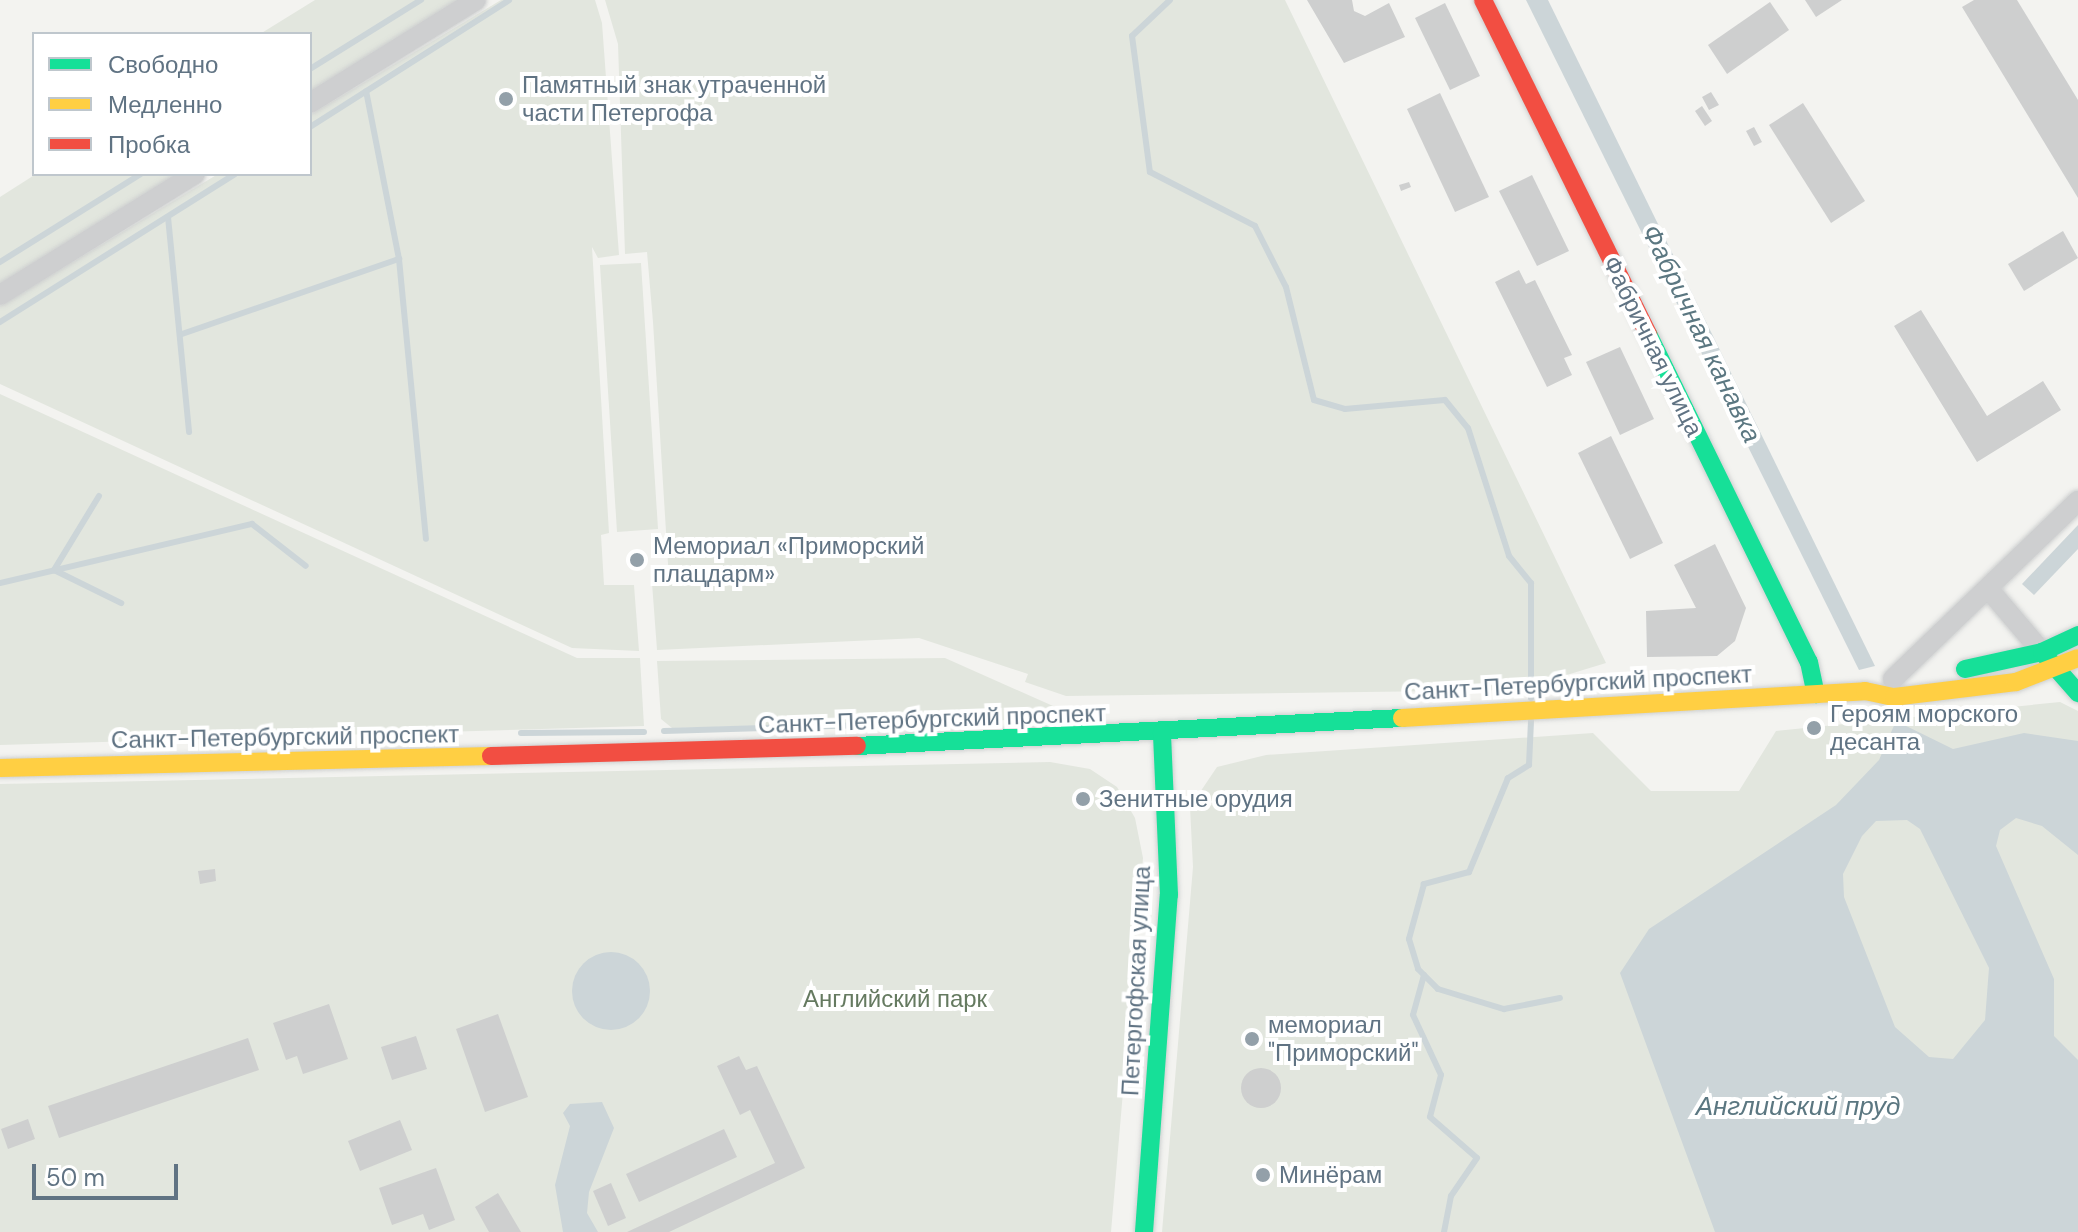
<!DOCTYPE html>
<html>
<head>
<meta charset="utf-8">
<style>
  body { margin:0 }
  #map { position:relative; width:2078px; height:1232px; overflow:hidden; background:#f3f3f0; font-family:"DM Sans",sans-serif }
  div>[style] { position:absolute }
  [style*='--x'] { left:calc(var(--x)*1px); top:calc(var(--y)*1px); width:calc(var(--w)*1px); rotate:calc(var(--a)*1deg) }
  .green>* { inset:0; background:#e2e6de }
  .water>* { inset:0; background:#ccd5d8 }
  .round { border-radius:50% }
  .stream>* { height:6px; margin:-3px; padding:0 3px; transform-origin:3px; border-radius:3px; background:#ccd5d8 }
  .building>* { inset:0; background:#cecfcf }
  .roads { filter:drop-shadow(0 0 2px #ced0d0) drop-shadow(0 0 2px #ced0d0) }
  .street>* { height:20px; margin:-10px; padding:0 10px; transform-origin:10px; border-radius:10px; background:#cecfd0 }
  .fast>* { height:18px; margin:-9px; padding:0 9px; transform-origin:9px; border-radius:9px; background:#16e098 }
  .slow>* { height:18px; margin:-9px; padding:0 9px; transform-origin:9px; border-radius:9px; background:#ffcf43 }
  .jam>* { height:18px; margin:-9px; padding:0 9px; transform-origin:9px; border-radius:9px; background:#f24e42 }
  .dots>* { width:22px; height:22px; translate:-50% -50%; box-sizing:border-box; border:4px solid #fff; border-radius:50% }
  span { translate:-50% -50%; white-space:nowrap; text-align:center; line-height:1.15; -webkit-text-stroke:8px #fff; paint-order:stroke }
  .poi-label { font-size:24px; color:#607383 }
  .left { translate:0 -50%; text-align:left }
  .street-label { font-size:24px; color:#607383 }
  .park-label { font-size:24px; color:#657a60 }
  .water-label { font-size:26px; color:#5b7781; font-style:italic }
  .legend { position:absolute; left:32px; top:32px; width:280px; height:144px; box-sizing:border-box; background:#fff; border:2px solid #bfc7cd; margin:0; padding:10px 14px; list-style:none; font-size:24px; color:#607383 }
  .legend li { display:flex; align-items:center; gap:16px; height:40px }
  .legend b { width:40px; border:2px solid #bfc7cd }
  .scale { position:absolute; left:32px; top:1164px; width:146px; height:36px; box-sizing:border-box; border:4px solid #607383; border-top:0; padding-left:10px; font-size:24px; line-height:28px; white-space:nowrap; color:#607383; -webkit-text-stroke:6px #fff; paint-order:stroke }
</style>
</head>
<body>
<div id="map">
  <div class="green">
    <i style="clip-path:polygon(315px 0,459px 0,310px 92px,310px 34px,260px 34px)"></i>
    <i style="clip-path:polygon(501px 0,595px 0,602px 23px,619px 255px,598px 258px,592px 247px,609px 533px,601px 535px,604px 585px,634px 585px,639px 651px,572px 648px,0 384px,0 306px,218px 174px,310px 174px,310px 115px)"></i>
    <i style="clip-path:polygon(605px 0,1285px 0,1606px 663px,1517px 690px,1066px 696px,1025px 682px,1028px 674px,919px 638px,657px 650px,652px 583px,669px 580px,653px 322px,647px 252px,625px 254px,618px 44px)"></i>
    <i style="clip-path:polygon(36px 174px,177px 174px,0 284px,0 197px)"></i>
    <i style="clip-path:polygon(641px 263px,658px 529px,617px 532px,600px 265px)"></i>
    <i style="clip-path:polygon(0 394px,577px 658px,640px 658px,644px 726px,0 745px)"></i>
    <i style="clip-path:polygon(945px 658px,1062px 710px,1048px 719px,672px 728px,661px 719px,657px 661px)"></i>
    <i style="clip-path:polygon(2060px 702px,2078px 711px,2078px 1232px,1162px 1232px,1193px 867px,1190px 807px,1217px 767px,1266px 755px,1593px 733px,1651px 791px,1739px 791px,1776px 731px)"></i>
    <i style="clip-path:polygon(1050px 762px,1090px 769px,1117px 787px,1135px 818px,1143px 858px,1111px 1232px,0 1232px,0 784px)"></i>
  </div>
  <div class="water">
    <i style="clip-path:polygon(1526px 0,1548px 0,1875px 666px,1859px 670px)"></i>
    <i style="clip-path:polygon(2078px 525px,2078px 549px,2034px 595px,2022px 584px)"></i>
    <i style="clip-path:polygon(evenodd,1896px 721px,1953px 749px,2024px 733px,2078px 741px,2078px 855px,2042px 826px,2016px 818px,2000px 830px,1996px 846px,2054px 979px,2054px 1036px,2078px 1060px,2078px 1232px,1715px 1232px,1620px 973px,1649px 929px,1836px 805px,1879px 760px,1896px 721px,1907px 820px,1920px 829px,1989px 968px,1985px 1020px,1953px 1059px,1929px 1057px,1895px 1027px,1844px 897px,1843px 874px,1862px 836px,1876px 821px,1907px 820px)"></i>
    <i class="round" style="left:572px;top:952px;width:78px;height:78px"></i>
    <i style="clip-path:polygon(602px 1102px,614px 1128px,589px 1192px,587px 1213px,598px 1232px,563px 1232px,555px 1185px,570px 1126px,563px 1113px,570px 1104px)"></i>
  </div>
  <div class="stream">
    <i style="--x:1170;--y:0;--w:52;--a:136.5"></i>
    <i style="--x:1132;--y:36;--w:137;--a:82.5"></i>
    <i style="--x:1150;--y:172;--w:118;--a:27.2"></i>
    <i style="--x:1255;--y:226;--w:68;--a:63.1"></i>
    <i style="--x:1286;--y:287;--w:116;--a:76.1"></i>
    <i style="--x:1314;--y:400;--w:32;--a:16"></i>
    <i style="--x:1345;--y:409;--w:100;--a:-5.1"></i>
    <i style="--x:1445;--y:400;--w:36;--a:51"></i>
    <i style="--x:1468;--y:428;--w:134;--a:72.2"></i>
    <i style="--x:1509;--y:556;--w:35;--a:51"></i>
    <i style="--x:1531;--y:583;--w:115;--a:90"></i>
    <i style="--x:310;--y:69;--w:131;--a:-31.9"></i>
    <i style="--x:310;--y:127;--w:236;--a:-32.5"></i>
    <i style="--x:168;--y:217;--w:216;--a:84.4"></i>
    <i style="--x:399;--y:259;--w:281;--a:84.5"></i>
    <i style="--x:0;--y:262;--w:166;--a:-32"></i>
    <i style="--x:0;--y:322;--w:278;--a:-32.2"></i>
    <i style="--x:182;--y:334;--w:230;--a:-19.1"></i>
    <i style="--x:399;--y:259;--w:171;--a:-101.1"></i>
    <i style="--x:99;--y:496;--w:87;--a:121.3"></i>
    <i style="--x:54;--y:570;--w:75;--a:26.2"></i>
    <i style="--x:0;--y:583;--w:259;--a:-13.2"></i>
    <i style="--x:252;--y:524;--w:68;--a:37.9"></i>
    <i style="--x:1531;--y:721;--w:44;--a:92.6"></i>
    <i style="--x:1529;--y:765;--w:25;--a:148"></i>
    <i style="--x:1508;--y:778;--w:102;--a:112.5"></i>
    <i style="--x:1469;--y:872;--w:47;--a:165.1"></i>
    <i style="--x:1424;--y:884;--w:57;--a:105.3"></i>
    <i style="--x:1409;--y:939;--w:31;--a:73"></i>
    <i style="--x:1418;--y:969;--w:28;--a:45"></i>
    <i style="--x:1438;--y:989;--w:69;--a:16.9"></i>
    <i style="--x:1504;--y:1009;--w:57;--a:-11.1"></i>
    <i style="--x:664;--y:731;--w:236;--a:-1.7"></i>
    <i style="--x:521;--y:733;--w:123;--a:-0.5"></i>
    <i style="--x:1424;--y:975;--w:41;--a:105.4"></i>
    <i style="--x:1413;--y:1015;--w:66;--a:65"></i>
    <i style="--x:1441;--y:1075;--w:43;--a:104.7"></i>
    <i style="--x:1430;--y:1117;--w:62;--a:41.1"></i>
    <i style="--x:1477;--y:1158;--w:46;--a:124.4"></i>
    <i style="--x:1451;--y:1196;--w:37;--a:101"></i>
  </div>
  <div class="building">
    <i style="clip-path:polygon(1307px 0,1352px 0,1354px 11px,1365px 16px,1389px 3px,1405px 37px,1344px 63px)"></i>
    <i style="clip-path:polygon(1805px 0,1842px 0,1816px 17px)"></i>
    <i style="clip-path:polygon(1974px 0,2017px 0,2078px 100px,2078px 198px,1962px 7px)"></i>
    <i style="clip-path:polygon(1770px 2px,1789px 30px,1727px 74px,1708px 45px)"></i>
    <i style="clip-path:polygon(1445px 3px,1480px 76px,1450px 90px,1415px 18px)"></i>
    <i style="clip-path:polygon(1711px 92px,1719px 105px,1709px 110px,1702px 97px)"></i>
    <i style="clip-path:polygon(1440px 93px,1489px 197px,1455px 212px,1407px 109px)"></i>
    <i style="clip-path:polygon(1803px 103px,1865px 201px,1831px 223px,1769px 125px)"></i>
    <i style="clip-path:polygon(1702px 106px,1712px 121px,1705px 126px,1695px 111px)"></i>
    <i style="clip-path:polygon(1754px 127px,1762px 142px,1754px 146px,1746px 131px)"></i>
    <i style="clip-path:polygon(1532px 175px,1569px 251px,1537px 266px,1499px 191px)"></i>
    <i style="clip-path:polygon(1409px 182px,1411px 187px,1401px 191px,1399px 185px)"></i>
    <i style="clip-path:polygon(2063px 231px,2078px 258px,2024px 291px,2008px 264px)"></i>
    <i style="clip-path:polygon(1519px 270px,1526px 284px,1535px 280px,1572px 355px,1564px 358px,1572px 375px,1547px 387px,1495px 282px)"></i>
    <i style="clip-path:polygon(1921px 310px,1987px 416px,2043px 381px,2061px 410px,1977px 462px,1894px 326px)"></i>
    <i style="clip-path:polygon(1620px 347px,1654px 419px,1620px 435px,1586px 362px)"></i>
    <i style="clip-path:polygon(1611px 436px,1663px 543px,1630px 559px,1578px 453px)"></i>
    <i style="clip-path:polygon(1715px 544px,1746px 608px,1735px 641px,1717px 656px,1647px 657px,1646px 611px,1696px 608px,1674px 565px)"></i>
    <i style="clip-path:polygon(215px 869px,216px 881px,200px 884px,198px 871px)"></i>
    <i style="clip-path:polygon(329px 1004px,348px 1059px,303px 1074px,297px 1056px,286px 1060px,273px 1023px)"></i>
    <i style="clip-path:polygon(498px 1014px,528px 1097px,485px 1112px,456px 1029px)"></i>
    <i style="clip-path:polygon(416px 1036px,427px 1069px,392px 1080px,381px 1047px)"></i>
    <i style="clip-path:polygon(248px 1038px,259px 1070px,59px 1138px,48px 1106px)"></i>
    <i style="clip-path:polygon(739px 1056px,746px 1070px,757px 1066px,805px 1168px,669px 1232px,627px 1232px,775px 1163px,750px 1110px,740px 1115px,717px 1066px)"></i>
    <i class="round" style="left:1241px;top:1068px;width:40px;height:40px"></i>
    <i style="clip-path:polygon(28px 1119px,35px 1139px,8px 1149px,1px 1129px)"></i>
    <i style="clip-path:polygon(400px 1120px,412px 1150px,360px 1171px,348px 1141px)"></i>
    <i style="clip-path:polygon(724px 1129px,737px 1157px,639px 1202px,626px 1174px)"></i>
    <i style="clip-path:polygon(436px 1168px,455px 1220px,429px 1230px,423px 1214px,392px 1225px,379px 1188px)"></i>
    <i style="clip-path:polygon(611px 1183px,626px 1218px,608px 1226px,593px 1191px)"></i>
    <i style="clip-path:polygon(498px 1193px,521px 1232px,489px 1232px,475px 1207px)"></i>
  </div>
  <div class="roads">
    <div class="street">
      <i style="--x:310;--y:103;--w:195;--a:-31.8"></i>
      <i style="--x:0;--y:295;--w:229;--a:-31.8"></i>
      <i style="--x:1991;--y:592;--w:79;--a:49.6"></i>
      <i style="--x:1893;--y:679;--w:257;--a:-43.9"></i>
    </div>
    <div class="fast">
      <i style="--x:1648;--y:334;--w:365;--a:63.9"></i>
      <i style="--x:1809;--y:662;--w:33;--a:78"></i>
      <i style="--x:2042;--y:652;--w:55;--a:48.7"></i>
      <i style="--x:1965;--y:669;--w:79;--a:-12.4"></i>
      <i style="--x:2042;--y:652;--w:40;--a:-25"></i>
      <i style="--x:857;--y:746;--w:546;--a:-2.94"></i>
      <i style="--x:1144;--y:1232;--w:338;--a:-85.8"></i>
      <i style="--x:1169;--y:895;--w:163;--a:-92.5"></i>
    </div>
    <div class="slow">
      <i style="--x:1402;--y:718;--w:464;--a:-3.3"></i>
      <i style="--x:1865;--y:691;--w:30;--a:12"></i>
      <i style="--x:1894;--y:697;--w:123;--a:-7"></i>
      <i style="--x:2016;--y:682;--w:66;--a:-21.2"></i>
      <i style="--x:0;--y:768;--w:491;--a:-1.4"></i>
    </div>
    <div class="jam">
      <i style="--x:1483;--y:0;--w:373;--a:63.7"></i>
      <i style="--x:491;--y:756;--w:366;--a:-1.6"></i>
    </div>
  </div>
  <div class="dots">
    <i style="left:506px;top:99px;background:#93a0a9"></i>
    <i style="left:637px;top:560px;background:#93a0a9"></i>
    <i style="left:1814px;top:728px;background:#93a0a9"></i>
    <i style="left:1083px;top:799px;background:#93a0a9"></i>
    <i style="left:1252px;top:1039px;background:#93a0a9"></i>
    <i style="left:1263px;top:1175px;background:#93a0a9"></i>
  </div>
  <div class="poi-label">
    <span class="left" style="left:522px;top:99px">Памятный знак утраченной<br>части Петергофа</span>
    <span class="left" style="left:653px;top:560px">Мемориал «Приморский<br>плацдарм»</span>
    <span class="left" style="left:1830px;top:728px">Героям морского<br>десанта</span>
    <span class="left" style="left:1099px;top:799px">Зенитные орудия</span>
    <span class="left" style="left:1268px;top:1039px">мемориал<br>"Приморский"</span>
    <span class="left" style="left:1279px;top:1175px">Минёрам</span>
  </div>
  <div class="street-label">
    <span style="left:1653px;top:346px;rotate:64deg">Фабричная улица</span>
    <span style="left:1578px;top:683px;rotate:-3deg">Санкт-Петербургский проспект</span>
    <span style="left:932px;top:719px;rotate:-2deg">Санкт-Петербургский проспект</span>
    <span style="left:285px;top:737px;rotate:-1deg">Санкт-Петербургский проспект</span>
    <span style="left:1136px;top:981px;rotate:-87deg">Петергофская улица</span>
  </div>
  <div class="park-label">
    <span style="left:895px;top:999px">Английский парк</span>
  </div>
  <div class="water-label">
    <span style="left:1701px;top:334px;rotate:64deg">Фабричная канавка</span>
    <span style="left:1798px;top:1107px">Английский пруд</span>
  </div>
  <ul class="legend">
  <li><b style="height:10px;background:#16e098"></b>Свободно</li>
  <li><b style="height:10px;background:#ffcf43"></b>Медленно</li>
  <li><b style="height:10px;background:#f24e42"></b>Пробка</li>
  </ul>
  <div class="scale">50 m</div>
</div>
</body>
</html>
